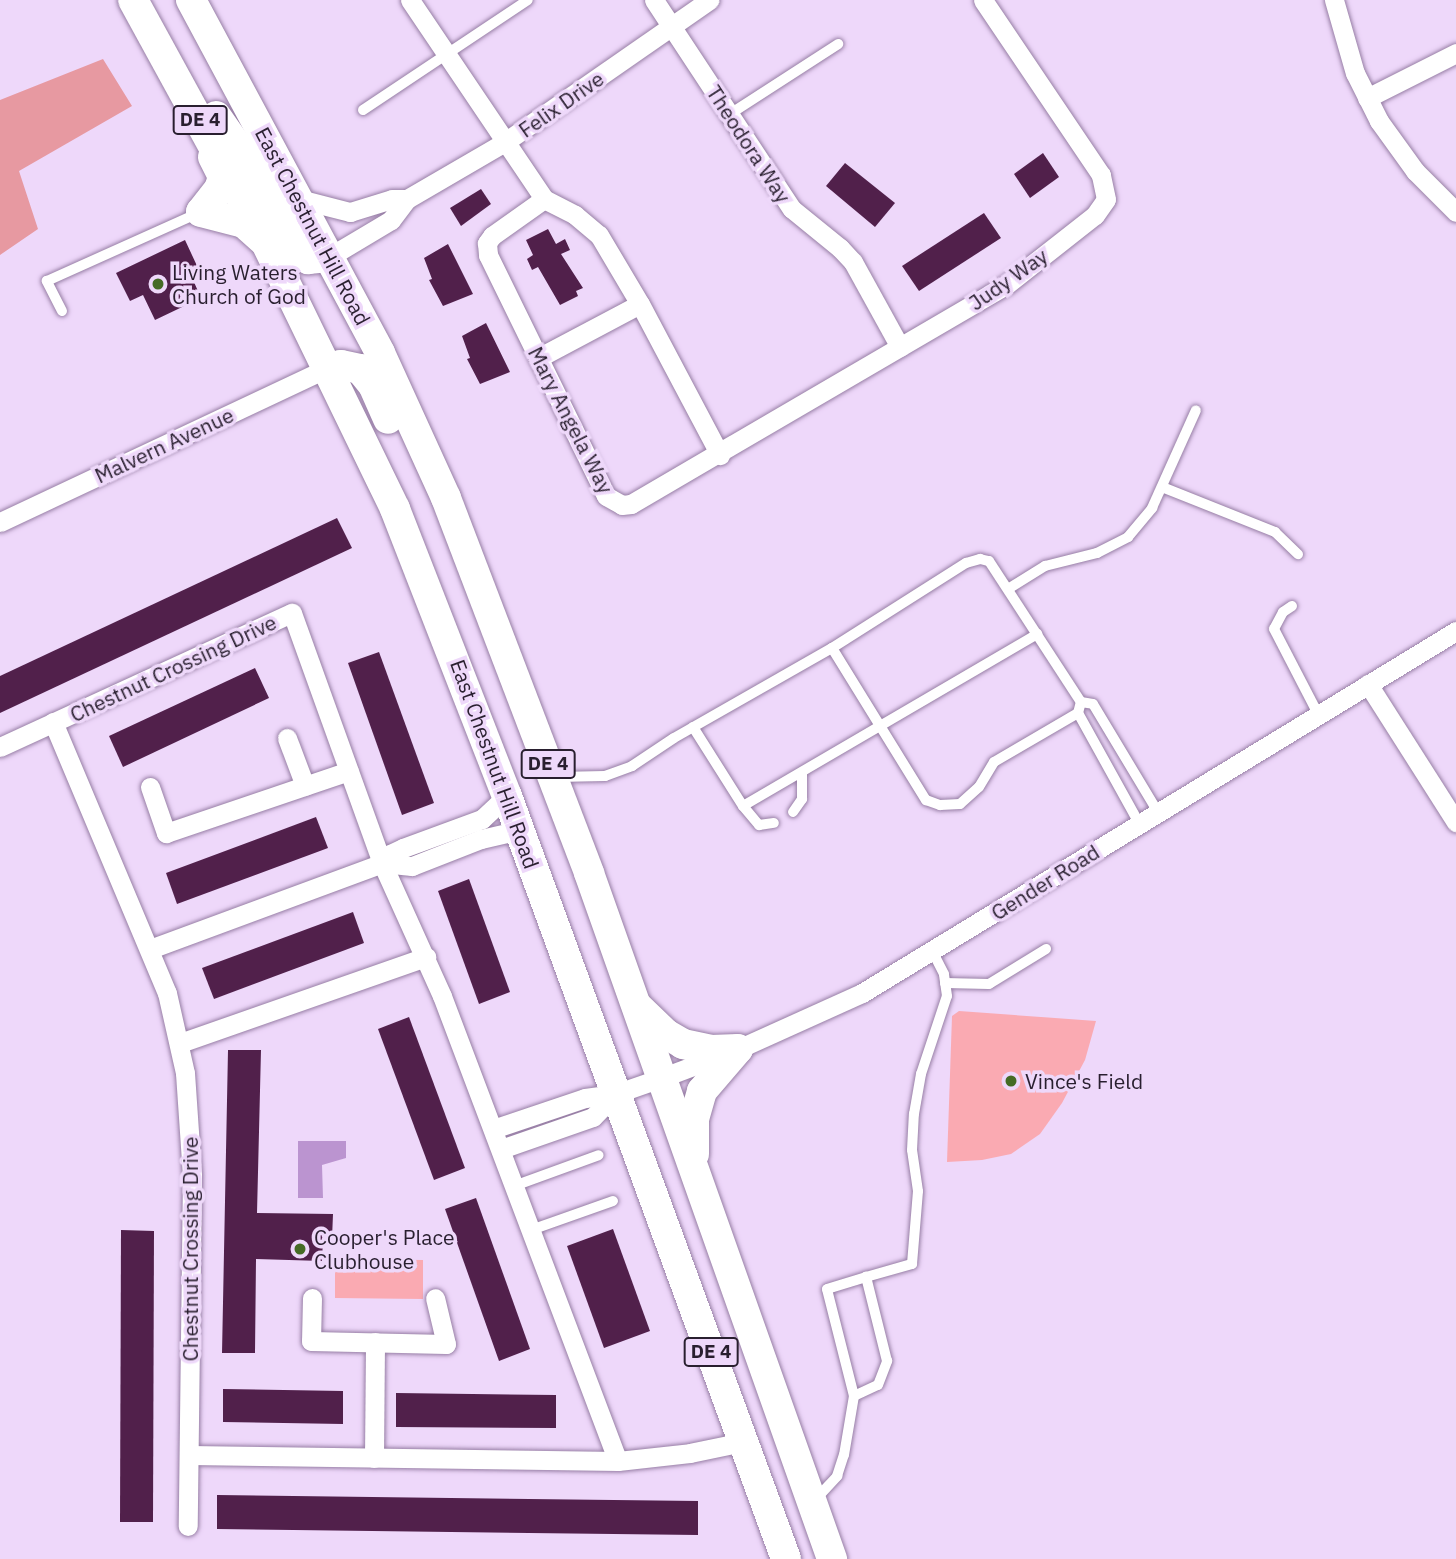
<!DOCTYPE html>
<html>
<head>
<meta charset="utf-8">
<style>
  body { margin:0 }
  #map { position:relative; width:1456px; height:1559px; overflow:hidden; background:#eed8fa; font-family:"IBM Plex Sans",sans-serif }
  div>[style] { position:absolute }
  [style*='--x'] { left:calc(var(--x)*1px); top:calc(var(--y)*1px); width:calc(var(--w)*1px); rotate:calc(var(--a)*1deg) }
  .green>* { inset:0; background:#faaab2 }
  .forest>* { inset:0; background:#e799a1 }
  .water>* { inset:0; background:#bb94d0 }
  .building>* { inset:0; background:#51204b }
  .roads { filter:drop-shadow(0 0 2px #977ea5) drop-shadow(0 0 2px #977ea5) }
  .lane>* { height:10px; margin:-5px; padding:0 5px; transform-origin:5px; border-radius:5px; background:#fff }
  .street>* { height:19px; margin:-9.5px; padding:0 9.5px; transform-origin:9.5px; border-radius:9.5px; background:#fff }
  .primary>* { height:30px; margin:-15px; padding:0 15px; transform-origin:15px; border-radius:15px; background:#fff }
  .dots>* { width:19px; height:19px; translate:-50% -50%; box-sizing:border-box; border:4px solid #eed8fa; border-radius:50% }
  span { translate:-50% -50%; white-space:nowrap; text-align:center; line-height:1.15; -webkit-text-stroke:7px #eed8fa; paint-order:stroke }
  .shield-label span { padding:2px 5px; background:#eed8fa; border:2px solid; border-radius:5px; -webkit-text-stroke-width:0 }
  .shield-label { font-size:19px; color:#291f2f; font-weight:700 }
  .street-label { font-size:21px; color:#291f2f }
  .poi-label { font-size:21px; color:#291f2f }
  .left { translate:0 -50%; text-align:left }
</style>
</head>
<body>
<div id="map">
  <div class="green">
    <i style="clip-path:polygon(959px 1011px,1096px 1021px,1085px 1060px,1062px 1103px,1040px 1134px,1011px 1154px,982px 1160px,947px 1162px,952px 1016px)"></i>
    <i style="clip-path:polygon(335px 1259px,423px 1260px,423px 1299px,335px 1298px)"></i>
  </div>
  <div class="forest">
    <i style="clip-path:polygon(103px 59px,132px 106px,19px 171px,38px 229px,0 255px,0 100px)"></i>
  </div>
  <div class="water">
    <i style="clip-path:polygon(298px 1141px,346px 1141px,346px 1158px,322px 1165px,323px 1198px,298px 1198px)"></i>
  </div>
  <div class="building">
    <i style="clip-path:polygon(1043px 153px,1059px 177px,1030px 198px,1014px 174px)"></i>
    <i style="clip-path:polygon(845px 163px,895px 203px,875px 227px,826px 186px)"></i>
    <i style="clip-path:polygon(481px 189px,491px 204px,461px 226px,450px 208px)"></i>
    <i style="clip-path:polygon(984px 213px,1001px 238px,919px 291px,902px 266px)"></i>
    <i style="clip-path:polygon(548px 229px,556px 244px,565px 239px,570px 250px,561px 254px,583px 288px,576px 291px,578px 296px,560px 305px,538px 267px,532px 270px,527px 259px,533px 255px,526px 240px)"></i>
    <i style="clip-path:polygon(185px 240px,198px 268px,190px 273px,201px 298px,155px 320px,143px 295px,130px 301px,116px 273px)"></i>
    <i style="clip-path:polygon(448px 244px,473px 294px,443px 306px,429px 280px,432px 279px,424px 258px)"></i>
    <i style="clip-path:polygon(486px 323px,510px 372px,480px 384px,467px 359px,470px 358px,462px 336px)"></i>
    <i style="clip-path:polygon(337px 518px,352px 548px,0 713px,0 676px)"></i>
    <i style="clip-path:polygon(379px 652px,434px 803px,402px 815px,348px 663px)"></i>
    <i style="clip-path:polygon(255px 668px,269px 698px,123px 767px,109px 736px)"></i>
    <i style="clip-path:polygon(316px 817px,328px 848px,177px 904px,166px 873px)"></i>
    <i style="clip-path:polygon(469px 879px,510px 992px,479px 1004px,438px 891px)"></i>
    <i style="clip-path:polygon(353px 912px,364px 943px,214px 999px,202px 968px)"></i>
    <i style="clip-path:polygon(409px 1017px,465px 1168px,434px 1180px,378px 1029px)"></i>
    <i style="clip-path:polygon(228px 1050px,261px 1050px,257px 1213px,333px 1214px,332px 1239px,323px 1239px,322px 1261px,256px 1259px,255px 1353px,222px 1353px)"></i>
    <i style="clip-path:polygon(476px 1198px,530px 1349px,499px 1361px,445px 1209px)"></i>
    <i style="clip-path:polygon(613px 1229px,650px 1331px,604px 1348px,567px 1246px)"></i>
    <i style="clip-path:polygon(121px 1230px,154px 1231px,153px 1522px,120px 1522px)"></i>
    <i style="clip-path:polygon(223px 1389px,343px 1391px,343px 1424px,223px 1422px)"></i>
    <i style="clip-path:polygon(396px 1393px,556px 1395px,556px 1428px,396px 1427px)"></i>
    <i style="clip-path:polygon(217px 1495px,698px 1501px,698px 1535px,217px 1529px)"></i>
  </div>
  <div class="roads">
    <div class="lane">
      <i style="--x:363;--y:110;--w:198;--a:-33.7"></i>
      <i style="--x:730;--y:114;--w:129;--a:-32.9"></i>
      <i style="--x:62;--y:311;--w:34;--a:-117"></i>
      <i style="--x:47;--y:281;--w:166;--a:-24.2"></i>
      <i style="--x:1162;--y:487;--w:122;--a:21.7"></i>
      <i style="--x:1275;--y:532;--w:32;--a:44"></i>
      <i style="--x:1008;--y:589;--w:44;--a:-31.9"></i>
      <i style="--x:1045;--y:566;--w:54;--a:-14"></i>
      <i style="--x:1097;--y:553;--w:35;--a:-27"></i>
      <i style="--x:1128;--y:537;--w:38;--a:-50"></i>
      <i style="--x:1152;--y:508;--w:107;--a:-65.8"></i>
      <i style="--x:1292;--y:606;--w:11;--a:146"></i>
      <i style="--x:1283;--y:612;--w:19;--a:118"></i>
      <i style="--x:1274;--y:629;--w:96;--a:62.6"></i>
      <i style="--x:832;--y:648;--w:179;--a:58.3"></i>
      <i style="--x:926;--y:800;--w:15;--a:20"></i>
      <i style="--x:940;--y:805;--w:20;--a:-3"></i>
      <i style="--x:960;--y:804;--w:25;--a:-42"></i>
      <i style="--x:979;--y:787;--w:29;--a:-59"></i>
      <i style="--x:994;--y:762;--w:97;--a:-30.3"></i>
      <i style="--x:693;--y:727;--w:93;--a:57.7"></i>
      <i style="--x:743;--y:806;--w:341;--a:-30.3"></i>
      <i style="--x:556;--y:777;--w:49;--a:-1.2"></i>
      <i style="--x:605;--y:776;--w:29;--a:-20"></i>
      <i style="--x:632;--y:766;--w:50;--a:-33.7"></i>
      <i style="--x:674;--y:738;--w:182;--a:-29.7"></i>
      <i style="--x:832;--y:648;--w:159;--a:-32.4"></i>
      <i style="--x:966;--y:563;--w:15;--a:-16"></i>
      <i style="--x:980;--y:559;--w:9;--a:13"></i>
      <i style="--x:989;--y:561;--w:168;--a:56.9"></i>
      <i style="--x:743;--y:806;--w:25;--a:50"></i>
      <i style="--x:759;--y:825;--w:15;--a:-8"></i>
      <i style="--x:793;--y:812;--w:16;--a:-55"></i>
      <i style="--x:802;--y:799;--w:26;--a:-90"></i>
      <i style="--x:1139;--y:823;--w:126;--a:-119"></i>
      <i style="--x:1078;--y:713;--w:11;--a:-75"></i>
      <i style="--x:1081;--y:702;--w:12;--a:9"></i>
      <i style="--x:1093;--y:704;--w:126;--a:59"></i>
      <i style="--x:945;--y:983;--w:44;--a:1.3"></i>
      <i style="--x:989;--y:984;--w:67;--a:-31.6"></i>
      <i style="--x:514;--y:1186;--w:90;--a:-20"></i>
      <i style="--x:531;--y:1230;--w:87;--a:-19.5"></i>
      <i style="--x:854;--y:1396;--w:110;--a:-104.2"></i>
      <i style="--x:827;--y:1289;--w:41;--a:-17.1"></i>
      <i style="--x:815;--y:1500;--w:33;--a:-47"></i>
      <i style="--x:837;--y:1476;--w:22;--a:-72"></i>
      <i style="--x:844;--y:1455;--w:60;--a:-80.4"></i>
      <i style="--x:854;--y:1396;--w:26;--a:-25"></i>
      <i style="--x:878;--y:1385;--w:26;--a:-69"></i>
      <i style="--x:887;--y:1361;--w:87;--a:-104"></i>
      <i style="--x:866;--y:1277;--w:48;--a:-15.8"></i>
      <i style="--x:912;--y:1264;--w:73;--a:-85.3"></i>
      <i style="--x:918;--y:1191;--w:41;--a:-98.3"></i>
      <i style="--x:912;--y:1150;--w:36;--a:-87"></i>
      <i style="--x:914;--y:1114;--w:41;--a:-80.1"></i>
      <i style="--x:921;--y:1074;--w:82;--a:-71.6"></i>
      <i style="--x:947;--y:996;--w:22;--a:-98"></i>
      <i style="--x:944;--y:974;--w:25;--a:-117"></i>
    </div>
    <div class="street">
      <i style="--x:410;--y:0;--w:240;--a:56"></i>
      <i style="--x:654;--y:0;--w:250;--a:56.6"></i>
      <i style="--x:792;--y:209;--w:62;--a:39.1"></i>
      <i style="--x:840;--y:248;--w:19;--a:47"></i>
      <i style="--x:853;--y:262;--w:97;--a:61.1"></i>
      <i style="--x:1334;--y:0;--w:76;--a:74"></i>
      <i style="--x:1355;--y:73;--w:54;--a:63.4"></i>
      <i style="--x:1379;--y:121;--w:62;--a:54.2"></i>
      <i style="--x:1415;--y:171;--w:58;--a:45"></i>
      <i style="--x:1367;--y:98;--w:100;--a:-26.8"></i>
      <i style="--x:299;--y:199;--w:53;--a:14.3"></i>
      <i style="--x:350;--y:212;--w:44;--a:-17.2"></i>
      <i style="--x:392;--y:199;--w:15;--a:0"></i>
      <i style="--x:544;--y:199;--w:64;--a:144.6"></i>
      <i style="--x:492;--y:236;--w:9;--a:126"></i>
      <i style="--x:487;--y:243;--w:12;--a:85"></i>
      <i style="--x:488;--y:255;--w:268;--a:63.9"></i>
      <i style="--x:606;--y:496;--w:18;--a:29"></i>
      <i style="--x:622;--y:505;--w:9;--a:-6"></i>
      <i style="--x:631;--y:504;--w:434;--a:-30.3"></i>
      <i style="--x:1006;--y:285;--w:113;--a:-38.2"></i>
      <i style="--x:1095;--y:215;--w:19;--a:-55"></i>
      <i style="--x:1106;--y:199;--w:25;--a:-102"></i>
      <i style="--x:1101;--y:175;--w:211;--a:-124"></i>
      <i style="--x:544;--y:199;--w:35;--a:27"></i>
      <i style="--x:575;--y:215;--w:31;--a:40"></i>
      <i style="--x:599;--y:235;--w:80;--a:59.3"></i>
      <i style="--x:640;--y:304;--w:171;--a:62.1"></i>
      <i style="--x:329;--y:257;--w:72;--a:-30.8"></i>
      <i style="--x:391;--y:220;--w:26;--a:-53"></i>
      <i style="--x:407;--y:199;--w:113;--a:-30.2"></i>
      <i style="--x:505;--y:142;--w:249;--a:-34.8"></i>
      <i style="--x:538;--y:358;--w:115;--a:-27.9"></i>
      <i style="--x:0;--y:522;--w:364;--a:-25.2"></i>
      <i style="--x:1368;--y:684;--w:164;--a:57.5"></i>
      <i style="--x:53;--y:722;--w:294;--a:67.2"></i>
      <i style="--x:167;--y:993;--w:82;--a:77.3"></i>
      <i style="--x:185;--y:1073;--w:102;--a:86.1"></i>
      <i style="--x:192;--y:1175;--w:351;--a:90.7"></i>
      <i style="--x:287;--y:738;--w:51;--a:69.4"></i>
      <i style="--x:0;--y:747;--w:321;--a:-24.7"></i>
      <i style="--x:292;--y:613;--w:266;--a:70.2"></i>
      <i style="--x:382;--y:863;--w:146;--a:65.7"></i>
      <i style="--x:442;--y:996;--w:497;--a:69.3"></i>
      <i style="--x:150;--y:787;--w:49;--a:70.8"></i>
      <i style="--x:166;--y:833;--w:193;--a:-18.7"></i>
      <i style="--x:382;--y:863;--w:30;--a:6"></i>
      <i style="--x:412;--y:866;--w:74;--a:-21.4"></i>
      <i style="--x:481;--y:839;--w:31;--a:-13"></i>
      <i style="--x:511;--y:832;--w:9;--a:6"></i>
      <i style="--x:150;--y:949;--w:247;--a:-20.3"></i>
      <i style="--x:382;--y:863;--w:12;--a:-48"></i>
      <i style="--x:390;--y:854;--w:14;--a:-25"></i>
      <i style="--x:403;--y:848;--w:84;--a:-20.2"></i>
      <i style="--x:482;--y:819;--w:34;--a:-43"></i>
      <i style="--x:180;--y:1043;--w:261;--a:-19.3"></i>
      <i style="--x:493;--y:1129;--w:97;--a:-18.6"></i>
      <i style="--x:585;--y:1098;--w:30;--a:-8"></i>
      <i style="--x:615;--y:1094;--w:49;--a:-19.2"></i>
      <i style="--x:661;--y:1078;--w:82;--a:-20.6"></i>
      <i style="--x:738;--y:1049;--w:136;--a:-24.3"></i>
      <i style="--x:862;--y:993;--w:696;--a:-31.36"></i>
      <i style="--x:501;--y:1149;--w:97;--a:-19.2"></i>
      <i style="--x:593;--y:1117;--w:32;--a:-46"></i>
      <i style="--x:312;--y:1298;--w:43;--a:91.3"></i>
      <i style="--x:311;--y:1341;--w:135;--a:1.3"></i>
      <i style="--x:446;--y:1344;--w:47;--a:-103.4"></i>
      <i style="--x:189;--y:1455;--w:429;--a:0.8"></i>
      <i style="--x:618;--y:1461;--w:72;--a:-6.3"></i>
      <i style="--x:690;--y:1453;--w:54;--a:-11.7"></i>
      <i style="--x:374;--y:1458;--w:116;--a:-89.5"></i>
    </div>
    <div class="primary">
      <i style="--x:133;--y:0;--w:275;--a:61.3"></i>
      <i style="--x:265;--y:241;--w:298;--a:64.1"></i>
      <i style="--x:395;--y:509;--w:308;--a:68.7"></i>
      <i style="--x:507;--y:796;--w:812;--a:69.91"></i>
      <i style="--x:191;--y:0;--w:400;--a:61.8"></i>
      <i style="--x:380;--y:353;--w:159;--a:65.5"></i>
      <i style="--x:446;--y:498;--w:401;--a:69.1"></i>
      <i style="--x:589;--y:873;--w:728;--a:70.49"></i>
      <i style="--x:216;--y:116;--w:70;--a:54.9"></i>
      <i style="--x:256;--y:173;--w:86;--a:63.1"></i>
      <i style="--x:295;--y:250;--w:16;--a:35"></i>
      <i style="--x:308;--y:259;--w:21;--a:-5"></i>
      <i style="--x:213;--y:157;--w:22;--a:63"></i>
      <i style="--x:223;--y:177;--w:13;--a:108"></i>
      <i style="--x:219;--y:189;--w:29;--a:128"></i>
      <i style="--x:201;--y:212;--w:44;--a:14.3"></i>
      <i style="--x:244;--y:223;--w:24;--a:42"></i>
      <i style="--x:329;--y:367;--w:12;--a:-9"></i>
      <i style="--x:341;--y:365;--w:19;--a:12"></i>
      <i style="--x:360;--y:369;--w:21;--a:51"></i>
      <i style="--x:373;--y:385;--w:37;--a:66"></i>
      <i style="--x:638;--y:1007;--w:39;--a:44"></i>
      <i style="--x:666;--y:1034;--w:20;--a:30"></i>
      <i style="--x:683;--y:1044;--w:29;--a:12"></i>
      <i style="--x:711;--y:1050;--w:27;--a:-2"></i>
      <i style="--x:694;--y:1154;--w:35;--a:-90"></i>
      <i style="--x:694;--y:1119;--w:29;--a:-74"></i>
      <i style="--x:702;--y:1091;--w:55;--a:-49.4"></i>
    </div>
  </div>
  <div class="dots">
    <i style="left:158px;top:284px;background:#456b25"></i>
    <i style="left:1011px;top:1081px;background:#456b25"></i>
    <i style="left:300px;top:1249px;background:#456b25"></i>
  </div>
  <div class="shield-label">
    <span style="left:200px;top:120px">DE 4</span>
    <span style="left:548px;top:764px">DE 4</span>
    <span style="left:711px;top:1352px">DE 4</span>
  </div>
  <div class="street-label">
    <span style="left:561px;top:104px;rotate:-35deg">Felix Drive</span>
    <span style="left:749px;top:144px;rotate:57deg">Theodora Way</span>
    <span style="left:313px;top:226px;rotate:62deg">East Chestnut Hill Road</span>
    <span style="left:1008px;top:279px;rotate:-35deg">Judy Way</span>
    <span style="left:571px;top:420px;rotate:63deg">Mary Angela Way</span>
    <span style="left:164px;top:445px;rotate:-25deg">Malvern Avenue</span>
    <span style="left:173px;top:668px;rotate:-25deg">Chestnut Crossing Drive</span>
    <span style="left:495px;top:764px;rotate:70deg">East Chestnut Hill Road</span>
    <span style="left:1045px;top:882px;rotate:-32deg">Gender Road</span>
    <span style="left:190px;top:1249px;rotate:-90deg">Chestnut Crossing Drive</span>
  </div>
  <div class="poi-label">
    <span class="left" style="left:172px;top:284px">Living Waters<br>Church of God</span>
    <span class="left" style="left:1025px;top:1081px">Vince's Field</span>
    <span class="left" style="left:314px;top:1249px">Cooper's Place<br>Clubhouse</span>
  </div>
</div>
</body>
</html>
